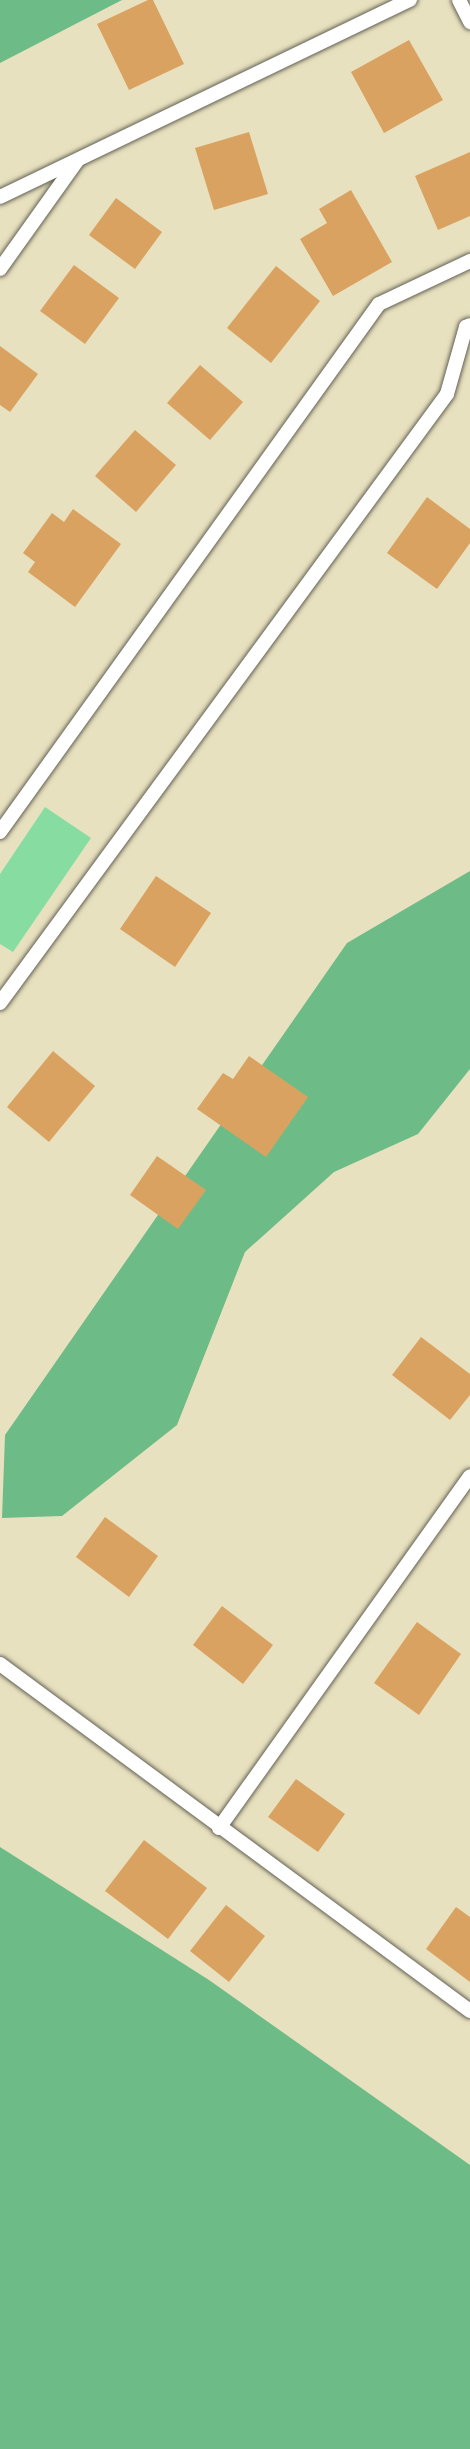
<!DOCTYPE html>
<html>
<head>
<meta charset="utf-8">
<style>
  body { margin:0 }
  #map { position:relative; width:470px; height:2449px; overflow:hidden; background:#e8e1bf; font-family:"Gentium Book Plus",serif }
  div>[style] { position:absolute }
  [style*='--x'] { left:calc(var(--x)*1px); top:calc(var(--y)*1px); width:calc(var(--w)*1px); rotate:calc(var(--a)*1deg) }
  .green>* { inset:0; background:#87dda1 }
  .forest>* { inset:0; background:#6dbc87 }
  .building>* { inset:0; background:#d9a261 }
  .roads { filter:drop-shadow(0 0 2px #636155) drop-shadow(0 0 2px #636155) }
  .service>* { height:14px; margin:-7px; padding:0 7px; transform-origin:7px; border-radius:7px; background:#fff }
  span { translate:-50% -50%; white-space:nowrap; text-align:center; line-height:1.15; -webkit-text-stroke:4.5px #f7f3e8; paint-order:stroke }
</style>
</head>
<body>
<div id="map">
  <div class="green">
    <i style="clip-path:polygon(45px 807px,91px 838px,13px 952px,0 944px,0 874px)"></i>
  </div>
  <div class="forest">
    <i style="clip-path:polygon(0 0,122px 0,0 63px)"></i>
    <i style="clip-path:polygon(470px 871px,470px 1069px,418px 1134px,334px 1172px,245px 1252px,177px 1425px,62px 1516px,2px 1518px,5px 1435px,347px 943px)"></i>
    <i style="clip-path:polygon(0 1847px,209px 1980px,470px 2165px,470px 2449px,0 2449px)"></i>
  </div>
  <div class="building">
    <i style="clip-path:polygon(148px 0,153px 0,184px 64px,129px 90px,97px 24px)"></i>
    <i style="clip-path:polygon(409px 40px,443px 100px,384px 133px,351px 72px)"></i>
    <i style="clip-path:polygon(249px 132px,268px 194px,214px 210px,195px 148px)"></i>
    <i style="clip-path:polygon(470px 152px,470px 216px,438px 230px,415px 176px)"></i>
    <i style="clip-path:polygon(351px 190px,392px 262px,333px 296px,300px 239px,327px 223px,319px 209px)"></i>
    <i style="clip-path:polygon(116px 198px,162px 232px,135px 269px,89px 235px)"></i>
    <i style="clip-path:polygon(74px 265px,119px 298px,85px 344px,40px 311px)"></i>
    <i style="clip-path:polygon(276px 266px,320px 301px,271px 363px,227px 328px)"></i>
    <i style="clip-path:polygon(0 346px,38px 374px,10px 412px,0 405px)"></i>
    <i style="clip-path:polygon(200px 365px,243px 402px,210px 440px,167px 403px)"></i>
    <i style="clip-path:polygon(135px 430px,176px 465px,136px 512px,95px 476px)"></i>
    <i style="clip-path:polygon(427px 497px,470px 529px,470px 543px,437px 589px,387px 553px)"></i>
    <i style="clip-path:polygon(73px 509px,121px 544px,75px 607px,28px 572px,35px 562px,23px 553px,52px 513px,64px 522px)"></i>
    <i style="clip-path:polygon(156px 876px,211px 913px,175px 967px,120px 929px)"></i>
    <i style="clip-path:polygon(53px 1051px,95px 1086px,49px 1142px,7px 1107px)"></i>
    <i style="clip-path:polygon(249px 1056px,308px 1097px,266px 1157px,197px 1109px,223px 1073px,233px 1079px)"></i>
    <i style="clip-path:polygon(157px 1156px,206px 1190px,178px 1229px,130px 1195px)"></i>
    <i style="clip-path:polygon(421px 1337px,470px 1374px,470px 1395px,450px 1420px,392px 1375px)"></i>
    <i style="clip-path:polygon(105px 1517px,158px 1556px,129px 1597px,76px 1557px)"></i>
    <i style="clip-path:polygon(222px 1606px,273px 1645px,243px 1684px,193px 1645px)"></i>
    <i style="clip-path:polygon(417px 1622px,461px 1654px,419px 1715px,374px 1683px)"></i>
    <i style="clip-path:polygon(296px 1779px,345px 1814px,318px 1852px,268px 1817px)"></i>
    <i style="clip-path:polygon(144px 1840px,207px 1888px,168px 1939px,105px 1891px)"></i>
    <i style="clip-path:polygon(226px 1905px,265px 1936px,229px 1982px,190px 1951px)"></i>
    <i style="clip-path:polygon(456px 1907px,470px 1917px,470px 1982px,426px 1949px)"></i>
  </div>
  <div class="roads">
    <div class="service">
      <i style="--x:459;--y:0;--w:25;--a:63"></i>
      <i style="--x:0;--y:197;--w:455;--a:-25.7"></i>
      <i style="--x:0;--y:269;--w:133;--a:-54.5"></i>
      <i style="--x:0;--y:832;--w:650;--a:-54.33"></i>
      <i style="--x:379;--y:304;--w:101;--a:-25.3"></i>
      <i style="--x:0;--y:1003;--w:755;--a:-53.72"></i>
      <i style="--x:447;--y:394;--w:70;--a:-74.2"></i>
      <i style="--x:466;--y:327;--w:4;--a:-27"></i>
      <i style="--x:0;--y:1664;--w:584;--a:36.44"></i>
      <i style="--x:219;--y:1828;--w:432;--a:-54.5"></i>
    </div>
  </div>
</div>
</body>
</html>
